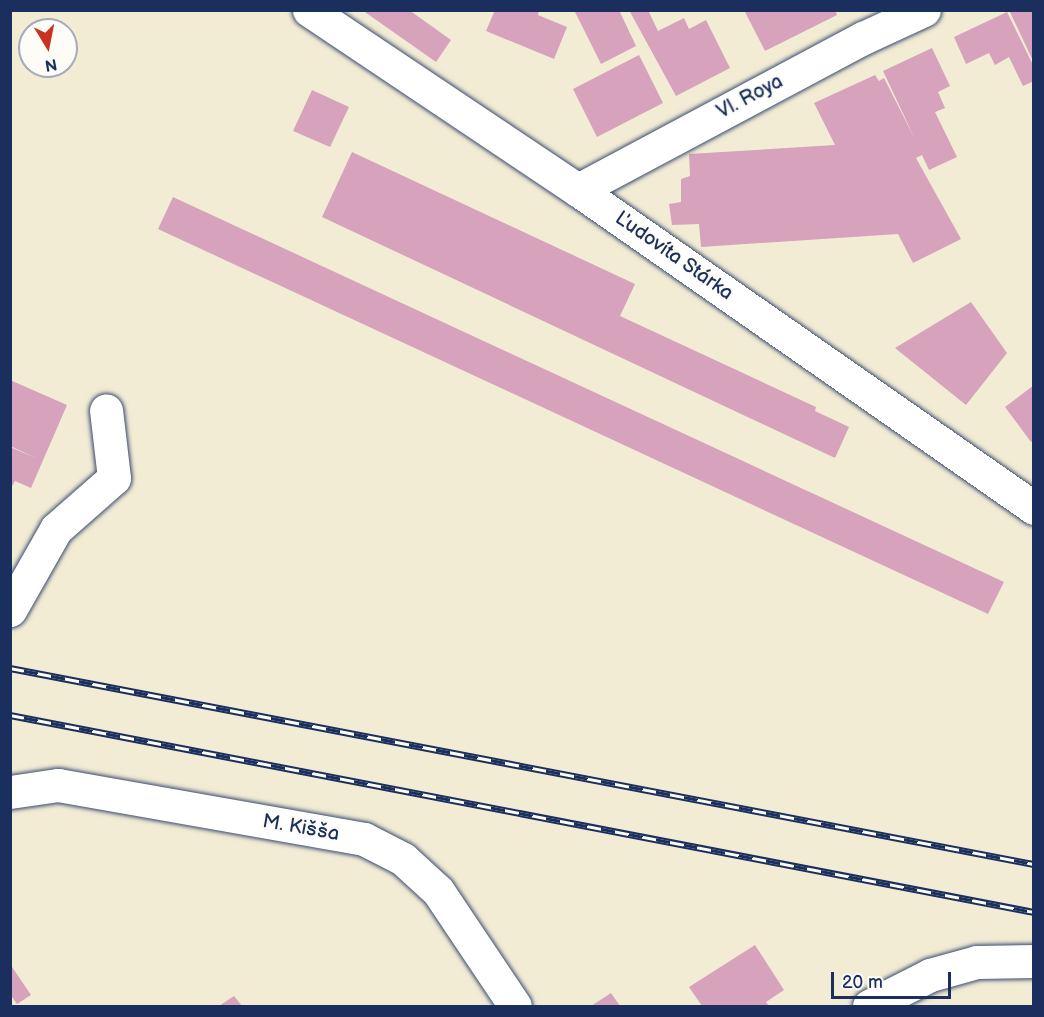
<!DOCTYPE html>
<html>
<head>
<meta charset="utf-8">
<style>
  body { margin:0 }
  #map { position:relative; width:1044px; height:1017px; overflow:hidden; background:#f2ecd5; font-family:"Balsamiq Sans",sans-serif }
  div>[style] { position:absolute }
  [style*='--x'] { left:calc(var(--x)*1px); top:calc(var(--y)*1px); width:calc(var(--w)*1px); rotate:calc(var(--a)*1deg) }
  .building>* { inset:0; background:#d7a2bc }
  .roads { filter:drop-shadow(0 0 2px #3b4b70) drop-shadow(0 0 2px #3b4b70) }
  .street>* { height:33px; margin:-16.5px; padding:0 16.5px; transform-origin:16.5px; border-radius:16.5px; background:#fff }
  .rail>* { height:7px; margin-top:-3.5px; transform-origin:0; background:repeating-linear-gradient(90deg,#fdfcf7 0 14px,#1b2f5e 0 28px); box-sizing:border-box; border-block:2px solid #1b2f5e }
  span { translate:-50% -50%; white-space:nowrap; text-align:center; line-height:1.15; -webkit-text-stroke:4.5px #fdfcf7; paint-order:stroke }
  .street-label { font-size:20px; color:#1b2f5e }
  .frame { position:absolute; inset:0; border:12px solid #1b2f5e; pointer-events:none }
  .north { position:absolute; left:18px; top:18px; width:60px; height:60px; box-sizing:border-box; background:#fdfcf7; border:2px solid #a3aaba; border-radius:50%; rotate:170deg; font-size:16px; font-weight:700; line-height:24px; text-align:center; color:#1b2f5e }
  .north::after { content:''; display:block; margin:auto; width:21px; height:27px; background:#c8321e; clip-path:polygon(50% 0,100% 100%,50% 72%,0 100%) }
  .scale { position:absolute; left:831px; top:972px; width:120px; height:27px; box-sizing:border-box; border:3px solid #1b2f5e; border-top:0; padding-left:8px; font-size:18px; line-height:21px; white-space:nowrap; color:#1b2f5e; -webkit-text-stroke:4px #fdfcf7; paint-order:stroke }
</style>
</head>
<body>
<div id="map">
  <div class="building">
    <i style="clip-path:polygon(362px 10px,409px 10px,451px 40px,436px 62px)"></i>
    <i style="clip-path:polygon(495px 10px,539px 10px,538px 15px,567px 27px,554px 59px,486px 31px)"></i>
    <i style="clip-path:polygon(574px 10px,619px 10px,636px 46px,601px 64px)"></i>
    <i style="clip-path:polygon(629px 10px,648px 10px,658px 31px,684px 18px,689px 29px,706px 20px,730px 68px,676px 96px)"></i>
    <i style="clip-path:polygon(744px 10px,835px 10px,837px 15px,765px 51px)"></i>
    <i style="clip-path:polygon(1009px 10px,1034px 10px,1034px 63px)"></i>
    <i style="clip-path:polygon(1007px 12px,1034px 67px,1034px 81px,1023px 86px,1009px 57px,995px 65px,989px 53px,966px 64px,954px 37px)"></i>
    <i style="clip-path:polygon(932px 48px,950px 86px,938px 92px,945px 108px,935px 112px,957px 157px,929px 170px,922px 155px,916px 158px,961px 239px,913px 263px,898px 234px,701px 247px,699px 224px,672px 225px,669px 204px,681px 202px,681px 179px,690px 176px,689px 154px,835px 145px,814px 103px,875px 75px,879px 81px,884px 78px,915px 139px,883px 71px)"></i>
    <i style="clip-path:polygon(639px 55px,663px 103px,597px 137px,573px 89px)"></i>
    <i style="clip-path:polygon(312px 90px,349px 107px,330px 147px,293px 131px)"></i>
    <i style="clip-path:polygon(352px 152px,635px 284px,620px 316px,816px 407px,815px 411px,849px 427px,835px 458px,322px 217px)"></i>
    <i style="clip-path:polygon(173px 197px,1004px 582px,988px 614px,158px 229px)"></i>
    <i style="clip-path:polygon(971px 302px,1007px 353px,966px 405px,895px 348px)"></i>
    <i style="clip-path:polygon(10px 380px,67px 405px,31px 488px,15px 481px,10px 490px,10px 447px,38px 459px,10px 446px)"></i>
    <i style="clip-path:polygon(1034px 385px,1034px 439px,1031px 442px,1005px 407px)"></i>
    <i style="clip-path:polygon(755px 945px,784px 990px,766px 1002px,769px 1006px,702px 1006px,689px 987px)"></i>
    <i style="clip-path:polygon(10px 964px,31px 995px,17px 1004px,10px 994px)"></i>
    <i style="clip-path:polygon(611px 993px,620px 1006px,591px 1006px)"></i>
    <i style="clip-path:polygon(234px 996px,242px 1006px,219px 1006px)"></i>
  </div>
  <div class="roads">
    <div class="street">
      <i style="--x:309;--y:10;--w:324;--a:33.8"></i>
      <i style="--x:578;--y:190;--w:556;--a:34.89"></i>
      <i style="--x:578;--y:190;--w:323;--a:-28.1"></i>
      <i style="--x:863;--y:38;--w:67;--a:-24.7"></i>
      <i style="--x:10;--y:610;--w:93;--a:-60.4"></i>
      <i style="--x:56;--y:529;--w:77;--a:-41.3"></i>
      <i style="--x:114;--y:478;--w:68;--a:-96.7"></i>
      <i style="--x:10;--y:792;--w:49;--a:-8.3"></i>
      <i style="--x:58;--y:785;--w:311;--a:10"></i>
      <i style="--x:364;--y:839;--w:44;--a:27.1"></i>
      <i style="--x:403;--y:859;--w:47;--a:42.4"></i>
      <i style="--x:438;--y:891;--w:138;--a:56.2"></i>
      <i style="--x:869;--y:1006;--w:68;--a:-26.9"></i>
      <i style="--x:930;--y:975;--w:49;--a:-15.5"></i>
      <i style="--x:977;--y:962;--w:57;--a:-1"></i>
    </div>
  </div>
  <div class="rail">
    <i style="--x:10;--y:668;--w:1043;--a:10.84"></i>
    <i style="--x:10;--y:715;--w:1043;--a:10.89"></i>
  </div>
  <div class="street-label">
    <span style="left:750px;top:97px;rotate:-28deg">Vl. Roya</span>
    <span style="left:674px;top:256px;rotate:35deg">Ľudovíta Stárka</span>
    <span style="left:301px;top:828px;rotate:10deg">M. Kišša</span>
  </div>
  <div class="frame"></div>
  <div class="north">N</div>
  <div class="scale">20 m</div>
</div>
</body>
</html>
